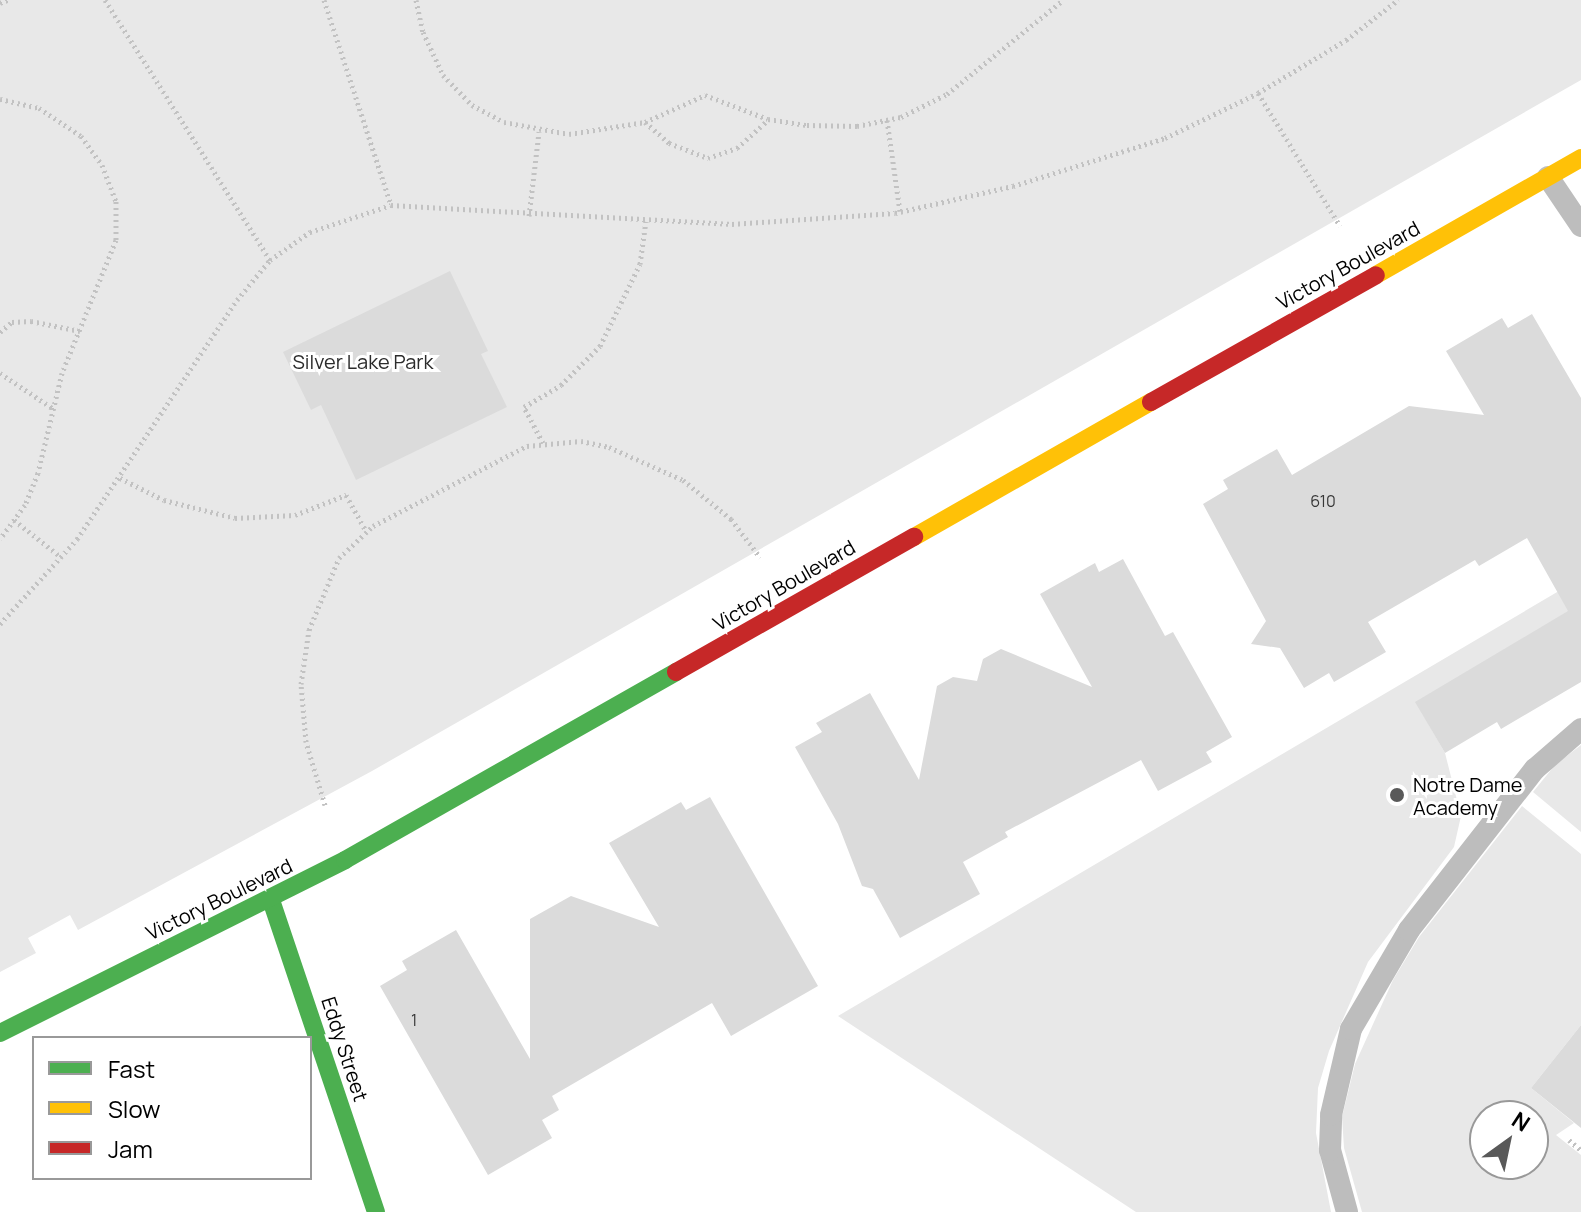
<!DOCTYPE html>
<html>
<head>
<meta charset="utf-8">
<style>
  body { margin:0 }
  #map { position:relative; width:1581px; height:1212px; overflow:hidden; background:#fff; font-family:Manrope,sans-serif }
  div>[style] { position:absolute }
  [style*='--x'] { left:calc(var(--x)*1px); top:calc(var(--y)*1px); width:calc(var(--w)*1px); rotate:calc(var(--a)*1deg) }
  .green>* { inset:0; background:#e8e8e8 }
  .building>* { inset:0; background:#dbdbdb }
  .path>* { height:5px; margin-top:-2.5px; transform-origin:0; background:repeating-linear-gradient(90deg,#c2c2c2 0 2px,transparent 0 6px) }
  .lane>* { height:22px; margin:-11px; padding:0 11px; transform-origin:11px; border-radius:11px; background:#bdbdbd }
  .fast>* { height:18px; margin:-9px; padding:0 9px; transform-origin:9px; border-radius:9px; background:#4caf50 }
  .slow>* { height:18px; margin:-9px; padding:0 9px; transform-origin:9px; border-radius:9px; background:#ffc107 }
  .jam>* { height:18px; margin:-9px; padding:0 9px; transform-origin:9px; border-radius:9px; background:#c62828 }
  .dots>* { width:22px; height:22px; translate:-50% -50%; box-sizing:border-box; border:4px solid #fff; border-radius:50% }
  span { translate:-50% -50%; white-space:nowrap; text-align:center; line-height:1.15; -webkit-text-stroke:6px #fff; paint-order:stroke }
  .number-label { font-size:16px; color:#373737 }
  .number-label span { -webkit-text-stroke-width:0 }
  .street-label { font-size:20px; color:#000 }
  .park-label { font-size:20px; color:#2c2c2c }
  .poi-label { font-size:20px; color:#000 }
  .left { translate:0 -50%; text-align:left }
  .legend { position:absolute; left:32px; top:1036px; width:280px; height:144px; box-sizing:border-box; background:#fff; border:2px solid #999; margin:0; padding:10px 14px; list-style:none; font-size:24px; color:#000 }
  .legend li { display:flex; align-items:center; gap:16px; height:40px }
  .legend b { width:40px; border:2px solid #999 }
  .north { position:absolute; left:1469px; top:1100px; width:80px; height:80px; box-sizing:border-box; background:#fff; border:2px solid #999; border-radius:50%; rotate:33deg; font-size:22px; font-weight:700; line-height:32px; text-align:center; color:#000 }
  .north::after { content:''; display:block; margin:auto; width:28px; height:36px; background:#595959; clip-path:polygon(50% 0,100% 100%,50% 72%,0 100%) }
</style>
</head>
<body>
<div id="map">
  <div class="green">
    <i style="clip-path:polygon(0 0,1581px 0,1581px 80px,372px 771px,78px 930px,70px 915px,28px 938px,36px 953px,0 972px)"></i>
    <i style="clip-path:polygon(1581px 578px,1581px 604px,1422px 713px,1445px 753px,1461px 816px,1454px 847px,1368px 962px,1329px 1051px,1318px 1088px,1316px 1133px,1331px 1212px,1136px 1212px,838px 1016px)"></i>
    <i style="clip-path:polygon(1581px 745px,1581px 832px,1533px 792px,1555px 765px)"></i>
    <i style="clip-path:polygon(evenodd,1522px 806px,1581px 854px,1581px 1025px,1531px 1088px,1574px 1123px,1556px 1135px,1581px 1155px,1581px 1212px,1362px 1212px,1344px 1148px,1342px 1117px,1355px 1064px,1393px 980px,1419px 937px,1522px 806px,1485px 1116px,1533px 1116px,1533px 1164px,1485px 1164px,1485px 1116px)"></i>
  </div>
  <div class="building">
    <i style="clip-path:polygon(450px 271px,488px 351px,481px 354px,507px 407px,356px 480px,321px 405px,311px 410px,283px 352px)"></i>
    <i style="clip-path:polygon(1532px 314px,1581px 398px,1581px 682px,1501px 729px,1497px 722px,1445px 753px,1415px 702px,1568px 611px,1527px 538px,1479px 566px,1475px 560px,1368px 622px,1386px 652px,1334px 682px,1329px 673px,1304px 688px,1280px 648px,1251px 644px,1266px 621px,1203px 504px,1228px 489px,1223px 480px,1277px 449px,1292px 475px,1409px 406px,1484px 415px,1446px 351px,1502px 318px,1508px 328px)"></i>
    <i style="clip-path:polygon(1123px 559px,1165px 636px,1173px 632px,1232px 737px,1206px 752px,1212px 762px,1158px 791px,1141px 760px,1005px 832px,1008px 837px,963px 862px,980px 894px,900px 938px,873px 889px,862px 886px,838px 824px,795px 747px,822px 732px,816px 723px,870px 693px,919px 780px,937px 686px,953px 677px,977px 681px,983px 659px,1001px 649px,1092px 687px,1040px 594px,1095px 563px,1099px 572px)"></i>
    <i style="clip-path:polygon(710px 797px,818px 986px,731px 1036px,712px 1003px,552px 1096px,559px 1110px,542px 1120px,552px 1138px,488px 1175px,380px 986px,407px 970px,402px 961px,456px 930px,530px 1059px,530px 919px,571px 896px,659px 927px,609px 843px,681px 802px,686px 810px)"></i>
    <i style="clip-path:polygon(1581px 1025px,1581px 1128px,1531px 1088px)"></i>
  </div>
  <div class="path">
    <i style="--x:105;--y:0;--w:308;--a:57.6"></i>
    <i style="--x:324;--y:0;--w:216;--a:71.9"></i>
    <i style="--x:416;--y:0;--w:33;--a:78"></i>
    <i style="--x:423;--y:32;--w:47;--a:65.1"></i>
    <i style="--x:443;--y:75;--w:42;--a:46"></i>
    <i style="--x:472;--y:105;--w:36;--a:28"></i>
    <i style="--x:504;--y:122;--w:66;--a:10.5"></i>
    <i style="--x:569;--y:134;--w:77;--a:-9"></i>
    <i style="--x:645;--y:122;--w:66;--a:-24.2"></i>
    <i style="--x:705;--y:95;--w:67;--a:20.9"></i>
    <i style="--x:768;--y:119;--w:39;--a:9"></i>
    <i style="--x:807;--y:125;--w:50;--a:1.1"></i>
    <i style="--x:857;--y:126;--w:45;--a:-11.6"></i>
    <i style="--x:901;--y:117;--w:51;--a:-26.6"></i>
    <i style="--x:947;--y:94;--w:149;--a:-39"></i>
    <i style="--x:0;--y:3;--w:9;--a:-21"></i>
    <i style="--x:1258;--y:93;--w:156;--a:58.3"></i>
    <i style="--x:0;--y:99;--w:40;--a:13"></i>
    <i style="--x:39;--y:108;--w:50;--a:33.7"></i>
    <i style="--x:81;--y:136;--w:36;--a:54"></i>
    <i style="--x:102;--y:165;--w:39;--a:69"></i>
    <i style="--x:116;--y:201;--w:39;--a:90"></i>
    <i style="--x:116;--y:240;--w:144;--a:112.1"></i>
    <i style="--x:62;--y:373;--w:103;--a:103.5"></i>
    <i style="--x:38;--y:473;--w:35;--a:112"></i>
    <i style="--x:25;--y:505;--w:42;--a:126.3"></i>
    <i style="--x:887;--y:120;--w:92;--a:81.9"></i>
    <i style="--x:645;--y:122;--w:32;--a:41"></i>
    <i style="--x:669;--y:143;--w:42;--a:21"></i>
    <i style="--x:708;--y:158;--w:31;--a:-19"></i>
    <i style="--x:737;--y:148;--w:42;--a:-42.1"></i>
    <i style="--x:529;--y:216;--w:85;--a:-83.2"></i>
    <i style="--x:0;--y:332;--w:16;--a:-40"></i>
    <i style="--x:12;--y:322;--w:19;--a:-3"></i>
    <i style="--x:31;--y:321;--w:50;--a:11.5"></i>
    <i style="--x:0;--y:373;--w:63;--a:33.9"></i>
    <i style="--x:543;--y:443;--w:41;--a:-117.8"></i>
    <i style="--x:524;--y:407;--w:43;--a:-30.7"></i>
    <i style="--x:561;--y:385;--w:55;--a:-45"></i>
    <i style="--x:600;--y:346;--w:91;--a:-64"></i>
    <i style="--x:640;--y:264;--w:43;--a:-82.1"></i>
    <i style="--x:120;--y:478;--w:49;--a:26.6"></i>
    <i style="--x:164;--y:500;--w:73;--a:14.2"></i>
    <i style="--x:235;--y:518;--w:60;--a:-2.9"></i>
    <i style="--x:295;--y:515;--w:55;--a:-21.4"></i>
    <i style="--x:346;--y:495;--w:41;--a:60.9"></i>
    <i style="--x:14;--y:520;--w:60;--a:38.2"></i>
    <i style="--x:0;--y:624;--w:115;--a:-47.8"></i>
    <i style="--x:77;--y:539;--w:288;--a:-56.2"></i>
    <i style="--x:237;--y:300;--w:52;--a:-50.5"></i>
    <i style="--x:270;--y:260;--w:49;--a:-35"></i>
    <i style="--x:310;--y:232;--w:85;--a:-18.4"></i>
    <i style="--x:391;--y:205;--w:342;--a:3.2"></i>
    <i style="--x:732;--y:224;--w:163;--a:-3.9"></i>
    <i style="--x:895;--y:213;--w:121;--a:-12.9"></i>
    <i style="--x:1013;--y:186;--w:159;--a:-17.5"></i>
    <i style="--x:1165;--y:138;--w:103;--a:-25.8"></i>
    <i style="--x:1258;--y:93;--w:103;--a:-31.1"></i>
    <i style="--x:1346;--y:40;--w:66;--a:-37.6"></i>
    <i style="--x:325;--y:805;--w:66;--a:-106.8"></i>
    <i style="--x:306;--y:742;--w:58;--a:-94.9"></i>
    <i style="--x:301;--y:684;--w:55;--a:-81.6"></i>
    <i style="--x:309;--y:630;--w:78;--a:-67.4"></i>
    <i style="--x:339;--y:558;--w:47;--a:-43.3"></i>
    <i style="--x:373;--y:526;--w:174;--a:-27.5"></i>
    <i style="--x:527;--y:446;--w:54;--a:-5.3"></i>
    <i style="--x:581;--y:441;--w:29;--a:12"></i>
    <i style="--x:609;--y:447;--w:81;--a:24"></i>
    <i style="--x:683;--y:480;--w:62;--a:39.1"></i>
    <i style="--x:731;--y:519;--w:48;--a:52.7"></i>
    <i style="--x:1569;--y:1140;--w:16;--a:40"></i>
  </div>
  <div class="lane">
    <i style="--x:1548;--y:177;--w:59;--a:56"></i>
    <i style="--x:1347;--y:1212;--w:64;--a:-105.3"></i>
    <i style="--x:1330;--y:1150;--w:35;--a:-88"></i>
    <i style="--x:1331;--y:1115;--w:88;--a:-76.9"></i>
    <i style="--x:1351;--y:1029;--w:115;--a:-59.6"></i>
    <i style="--x:1409;--y:930;--w:204;--a:-52"></i>
    <i style="--x:1535;--y:769;--w:61;--a:-41"></i>
  </div>
  <div class="fast">
    <i style="--x:271;--y:900;--w:329;--a:71.4"></i>
    <i style="--x:0;--y:1033;--w:386;--a:-26.6"></i>
    <i style="--x:345;--y:860;--w:381;--a:-29.6"></i>
  </div>
  <div class="slow">
    <i style="--x:1376;--y:275;--w:236;--a:-29.7"></i>
    <i style="--x:914;--y:537;--w:273;--a:-29.7"></i>
  </div>
  <div class="jam">
    <i style="--x:1151;--y:402;--w:258;--a:-29.4"></i>
    <i style="--x:676;--y:672;--w:274;--a:-29.6"></i>
  </div>
  <div class="dots">
    <i style="left:1397px;top:795px;background:#595959"></i>
  </div>
  <div class="number-label">
    <span style="left:1323px;top:501px">610</span>
    <span style="left:414px;top:1020px">1</span>
  </div>
  <div class="street-label">
    <span style="left:1348px;top:265px;rotate:-29deg">Victory Boulevard</span>
    <span style="left:784px;top:585px;rotate:-30deg">Victory Boulevard</span>
    <span style="left:219px;top:899px;rotate:-26deg">Victory Boulevard</span>
    <span style="left:345px;top:1049px;rotate:72deg">Eddy Street</span>
  </div>
  <div class="park-label">
    <span style="left:363px;top:361px">Silver Lake Park</span>
  </div>
  <div class="poi-label">
    <span class="left" style="left:1413px;top:796px">Notre Dame<br>Academy</span>
  </div>
  <ul class="legend">
  <li><b style="height:10px;background:#4caf50"></b>Fast</li>
  <li><b style="height:10px;background:#ffc107"></b>Slow</li>
  <li><b style="height:10px;background:#c62828"></b>Jam</li>
  </ul>
  <div class="north">N</div>
</div>
</body>
</html>
